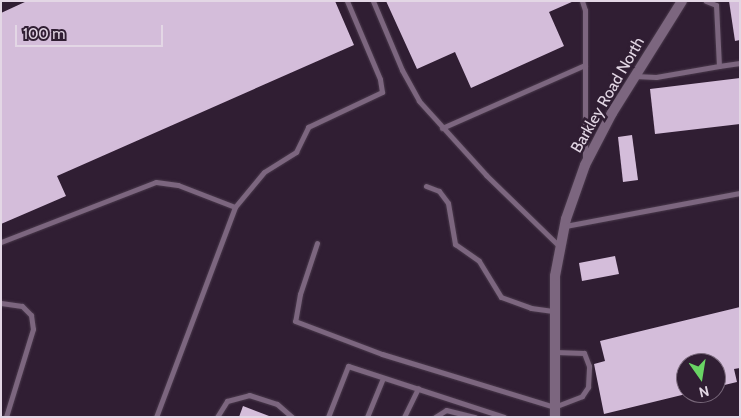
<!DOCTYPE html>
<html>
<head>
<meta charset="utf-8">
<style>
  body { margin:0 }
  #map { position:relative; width:741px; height:418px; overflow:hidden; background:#301e33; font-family:Cabin,sans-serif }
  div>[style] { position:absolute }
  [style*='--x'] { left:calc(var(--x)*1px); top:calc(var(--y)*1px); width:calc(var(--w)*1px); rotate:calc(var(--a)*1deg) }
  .building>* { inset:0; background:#d4bdda }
  .roads { filter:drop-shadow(0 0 1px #49394b) drop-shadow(0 0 1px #49394b) }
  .service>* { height:5px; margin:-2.5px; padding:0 2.5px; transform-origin:2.5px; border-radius:2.5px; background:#7c667f }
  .minor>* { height:10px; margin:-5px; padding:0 5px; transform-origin:5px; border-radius:5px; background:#7c667f }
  span { translate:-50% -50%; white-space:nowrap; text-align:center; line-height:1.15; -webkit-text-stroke:5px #301e33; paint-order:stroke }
  .street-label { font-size:16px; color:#e3d7e5 }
  .frame { position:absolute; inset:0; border:2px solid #e3d7e5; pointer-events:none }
  .north { position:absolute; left:676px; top:353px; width:50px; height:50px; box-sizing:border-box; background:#301e33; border:1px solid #78687a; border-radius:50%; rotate:167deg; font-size:14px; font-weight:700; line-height:20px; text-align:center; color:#e3d7e5 }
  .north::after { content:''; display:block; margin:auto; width:18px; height:22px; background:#69d464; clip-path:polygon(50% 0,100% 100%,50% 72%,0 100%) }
  .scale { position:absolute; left:15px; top:25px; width:148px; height:22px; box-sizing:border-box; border:2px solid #e3d7e5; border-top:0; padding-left:6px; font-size:15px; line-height:18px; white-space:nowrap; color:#e3d7e5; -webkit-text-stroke:4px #301e33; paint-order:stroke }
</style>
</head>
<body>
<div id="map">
  <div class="building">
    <i style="clip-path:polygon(27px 1px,335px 1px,354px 45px,57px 176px,66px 196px,1px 224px,1px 13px)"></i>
    <i style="clip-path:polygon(386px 1px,574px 1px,549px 12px,564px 46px,471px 88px,455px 52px,417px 69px)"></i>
    <i style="clip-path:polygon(729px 1px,740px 1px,740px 40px,735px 41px)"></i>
    <i style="clip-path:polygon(740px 78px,740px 124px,655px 134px,650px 89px)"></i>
    <i style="clip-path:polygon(632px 135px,638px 180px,623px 182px,618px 137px)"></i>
    <i style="clip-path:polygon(615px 256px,619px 274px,582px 281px,579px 263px)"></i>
    <i style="clip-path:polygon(740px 307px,740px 368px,734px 369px,737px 382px,716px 387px,716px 363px,686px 363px,686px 394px,604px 414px,594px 364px,605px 361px,600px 341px)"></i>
    <i style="clip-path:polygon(243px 406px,269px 416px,269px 417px,239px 417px)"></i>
  </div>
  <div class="roads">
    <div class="service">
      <i style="--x:373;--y:1;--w:75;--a:67.2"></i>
      <i style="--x:402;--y:70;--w:35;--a:61"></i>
      <i style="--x:419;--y:101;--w:100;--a:47.8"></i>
      <i style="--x:486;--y:175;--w:103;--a:44.2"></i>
      <i style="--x:582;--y:1;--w:9;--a:72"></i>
      <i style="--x:585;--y:10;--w:149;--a:90"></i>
      <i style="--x:719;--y:66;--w:21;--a:-8"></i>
      <i style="--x:635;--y:76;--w:21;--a:3"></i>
      <i style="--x:656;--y:77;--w:64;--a:-9.9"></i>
      <i style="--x:719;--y:66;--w:61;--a:-92.8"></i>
      <i style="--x:716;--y:5;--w:11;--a:-158"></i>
      <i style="--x:442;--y:128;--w:156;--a:-23.8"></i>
      <i style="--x:426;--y:186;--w:14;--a:21"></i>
      <i style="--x:439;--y:191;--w:15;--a:53"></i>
      <i style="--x:448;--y:203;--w:42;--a:80.3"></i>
      <i style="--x:455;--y:244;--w:29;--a:35"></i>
      <i style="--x:479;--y:261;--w:42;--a:58.6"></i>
      <i style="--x:501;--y:297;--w:32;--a:20"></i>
      <i style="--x:531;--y:308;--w:22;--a:8"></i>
      <i style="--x:235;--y:207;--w:45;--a:-50.4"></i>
      <i style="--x:264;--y:172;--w:38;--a:-32"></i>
      <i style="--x:296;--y:152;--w:28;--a:-64"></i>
      <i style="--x:308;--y:127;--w:82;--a:-25.3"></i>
      <i style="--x:382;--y:92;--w:13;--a:-99"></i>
      <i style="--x:380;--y:79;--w:85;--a:-112.9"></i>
      <i style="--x:565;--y:226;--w:178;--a:-10.7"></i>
      <i style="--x:1;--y:242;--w:166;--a:-21.2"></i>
      <i style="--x:156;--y:182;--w:22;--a:8"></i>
      <i style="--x:178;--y:185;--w:61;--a:21.1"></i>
      <i style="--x:235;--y:207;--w:224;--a:110.6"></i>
      <i style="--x:317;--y:243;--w:54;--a:108.4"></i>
      <i style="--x:300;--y:294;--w:27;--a:100"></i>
      <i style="--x:295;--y:321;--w:93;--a:20.8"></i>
      <i style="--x:382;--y:354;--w:180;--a:17.1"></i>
      <i style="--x:554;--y:407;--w:30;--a:-21"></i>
      <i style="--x:582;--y:396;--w:11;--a:-56"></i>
      <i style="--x:588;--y:387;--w:21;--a:-87"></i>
      <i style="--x:589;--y:366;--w:14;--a:-111"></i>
      <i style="--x:584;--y:353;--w:29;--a:-178"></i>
      <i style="--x:1;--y:303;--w:21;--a:8"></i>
      <i style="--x:22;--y:306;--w:13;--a:45"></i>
      <i style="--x:31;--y:315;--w:14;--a:82"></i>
      <i style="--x:33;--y:329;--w:92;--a:107.1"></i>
      <i style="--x:217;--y:417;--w:19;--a:-58"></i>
      <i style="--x:227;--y:401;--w:23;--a:-15"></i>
      <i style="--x:249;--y:395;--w:29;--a:18"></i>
      <i style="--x:277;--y:404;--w:20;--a:41"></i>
      <i style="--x:328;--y:417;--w:55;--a:-68.6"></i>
      <i style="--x:348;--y:366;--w:164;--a:18.1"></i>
      <i style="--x:367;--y:417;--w:42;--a:-67.7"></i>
      <i style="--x:404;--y:417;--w:32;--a:-64"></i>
      <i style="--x:435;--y:417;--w:13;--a:-32"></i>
      <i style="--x:446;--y:410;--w:30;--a:14"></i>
    </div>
    <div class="minor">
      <i style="--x:555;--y:417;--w:141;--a:-90"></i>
      <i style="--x:555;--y:276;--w:58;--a:-79.1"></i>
      <i style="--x:566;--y:219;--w:57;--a:-70.6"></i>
      <i style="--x:585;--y:165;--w:59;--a:-62.6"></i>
      <i style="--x:612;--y:113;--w:132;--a:-58"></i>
    </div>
  </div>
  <div class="street-label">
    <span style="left:608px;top:95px;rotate:-60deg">Barkley Road North</span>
  </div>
  <div class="frame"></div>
  <div class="north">N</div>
  <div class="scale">100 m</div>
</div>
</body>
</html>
